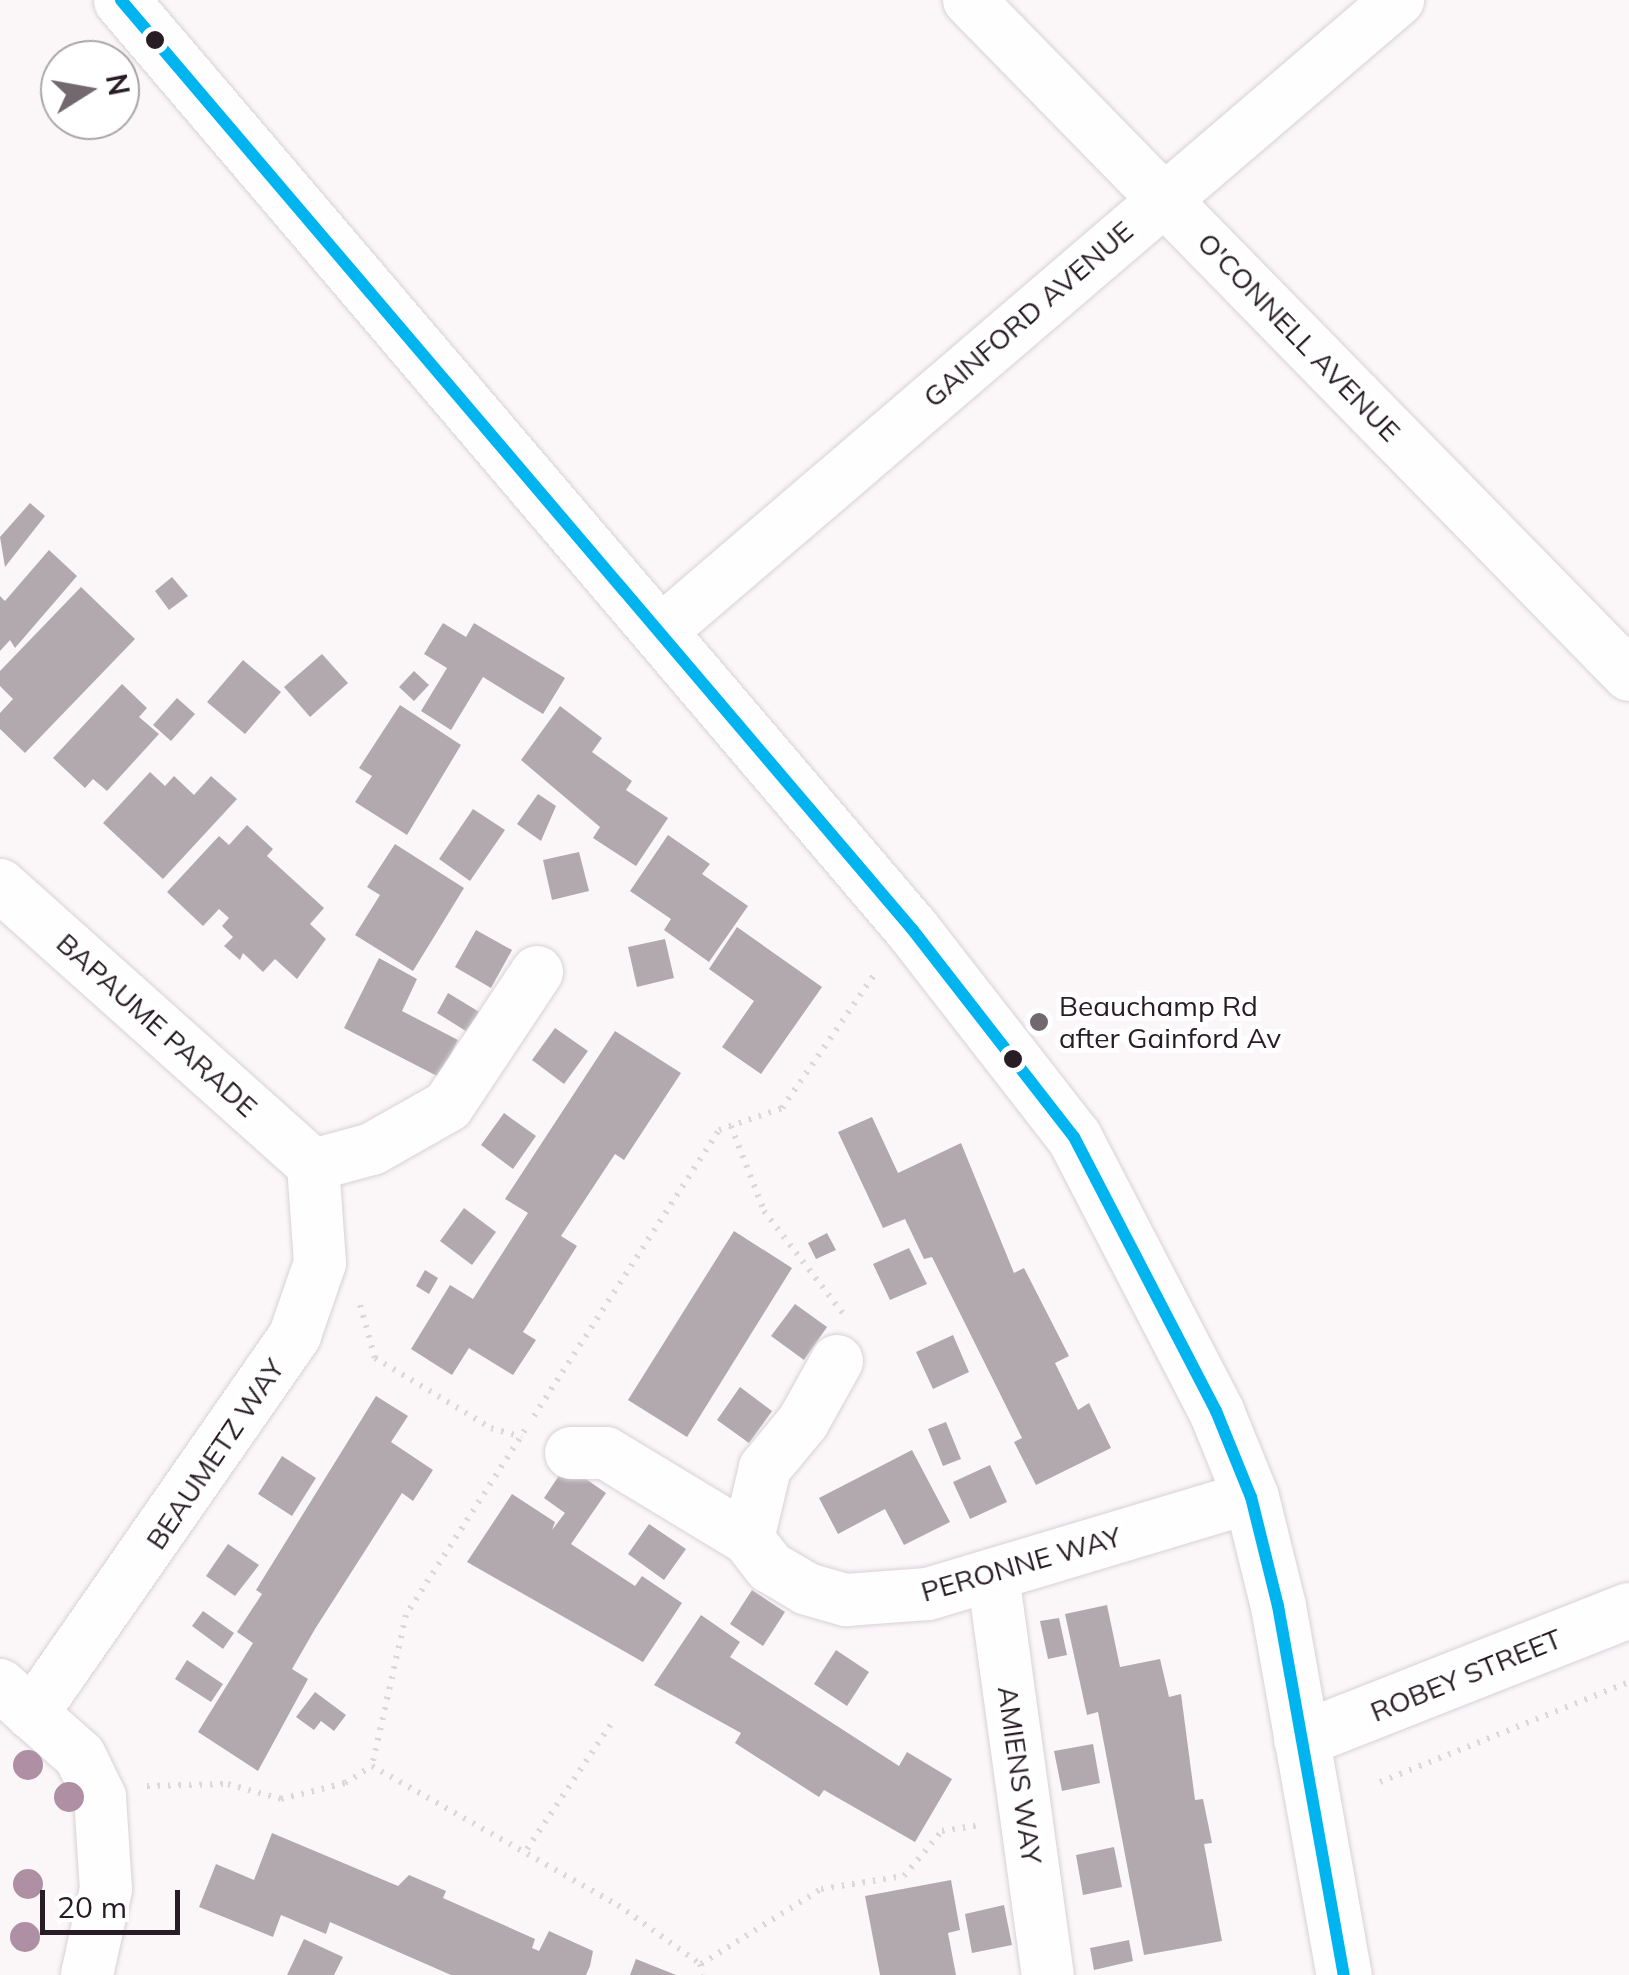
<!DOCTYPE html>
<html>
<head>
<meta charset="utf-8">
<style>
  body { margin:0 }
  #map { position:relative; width:1629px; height:1975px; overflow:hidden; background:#fbf7f9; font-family:Mulish,sans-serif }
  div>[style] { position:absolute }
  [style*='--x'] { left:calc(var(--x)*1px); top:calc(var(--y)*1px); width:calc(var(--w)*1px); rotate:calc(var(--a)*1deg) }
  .building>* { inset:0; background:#b1a9ae }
  .path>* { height:6px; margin-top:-3px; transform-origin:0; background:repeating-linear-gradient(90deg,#dad8da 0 2.5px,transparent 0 10.5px) }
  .roads { filter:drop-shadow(0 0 2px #d9d1d6) drop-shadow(0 0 2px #d9d1d6) }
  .minor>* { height:52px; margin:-26px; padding:0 26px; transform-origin:26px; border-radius:26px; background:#fefefe }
  .tertiary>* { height:55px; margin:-27.5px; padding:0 27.5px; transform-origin:27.5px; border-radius:27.5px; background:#fefefe }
  .secondary>* { height:55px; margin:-27.5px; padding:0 27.5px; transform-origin:27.5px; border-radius:27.5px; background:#fefefe }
  .bus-1>* { height:12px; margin:-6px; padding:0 6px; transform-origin:6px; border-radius:6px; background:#00b5ef }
  .trees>* { width:30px; height:30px; margin:-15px; border-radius:50%; background:#af8fa4 }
  .dots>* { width:28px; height:28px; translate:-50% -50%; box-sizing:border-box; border:5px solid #fff; border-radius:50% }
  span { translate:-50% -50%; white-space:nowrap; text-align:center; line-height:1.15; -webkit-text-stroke:10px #fff; paint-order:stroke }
  .street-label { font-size:28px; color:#281d24 }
  .poi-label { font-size:28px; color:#281d24 }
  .left { translate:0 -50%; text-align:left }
  .north { position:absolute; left:40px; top:40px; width:100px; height:100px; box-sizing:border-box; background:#fff; border:2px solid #a9a5a7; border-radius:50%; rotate:79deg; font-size:28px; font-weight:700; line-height:40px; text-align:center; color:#281d24 }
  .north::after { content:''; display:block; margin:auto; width:35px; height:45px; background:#72696f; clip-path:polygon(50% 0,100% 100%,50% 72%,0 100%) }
  .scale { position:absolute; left:40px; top:1890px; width:140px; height:45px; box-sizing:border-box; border:5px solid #281d24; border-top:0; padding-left:12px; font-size:30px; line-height:35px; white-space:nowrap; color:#281d24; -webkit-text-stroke:8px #fff; paint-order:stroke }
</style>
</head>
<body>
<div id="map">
  <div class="building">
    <i style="clip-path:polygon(30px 503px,45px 516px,5px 567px,0 537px)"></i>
    <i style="clip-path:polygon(49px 550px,77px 576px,15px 648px,10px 640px,0 651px,0 596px,5px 601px)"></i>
    <i style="clip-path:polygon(172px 577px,188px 596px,169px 610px,155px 591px)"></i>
    <i style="clip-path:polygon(81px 587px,135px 639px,25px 753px,0 729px,0 713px,13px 699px,0 686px,0 671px)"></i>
    <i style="clip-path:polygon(443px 623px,466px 637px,474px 623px,565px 678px,543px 714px,483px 677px,451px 730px,421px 711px,447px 668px,424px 654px)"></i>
    <i style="clip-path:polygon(322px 654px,348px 683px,310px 717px,284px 687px)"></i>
    <i style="clip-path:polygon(243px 660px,281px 692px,245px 734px,207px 702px)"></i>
    <i style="clip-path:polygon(414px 671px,429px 685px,414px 701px,399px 687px)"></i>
    <i style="clip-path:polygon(122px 684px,147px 708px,139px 717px,159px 734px,107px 791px,93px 779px,85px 788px,53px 758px)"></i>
    <i style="clip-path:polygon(177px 698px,195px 714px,171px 741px,153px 725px)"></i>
    <i style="clip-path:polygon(400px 705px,461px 745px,407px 835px,355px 802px,372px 776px,359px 768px)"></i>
    <i style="clip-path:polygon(560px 706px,602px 738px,592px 752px,632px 781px,626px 790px,668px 818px,636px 866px,593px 838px,600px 827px,521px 760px)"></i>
    <i style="clip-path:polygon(150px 772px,165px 786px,174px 776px,194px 795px,211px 776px,237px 799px,163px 879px,103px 823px)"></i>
    <i style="clip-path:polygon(538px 794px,556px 806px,541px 841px,517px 824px)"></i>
    <i style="clip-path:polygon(473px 809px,505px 830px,470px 881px,439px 859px)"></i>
    <i style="clip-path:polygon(247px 825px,273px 849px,267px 856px,324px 908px,310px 924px,326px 939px,297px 979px,275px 959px,263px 972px,243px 953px,240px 960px,224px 946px,233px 937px,222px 926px,229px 918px,219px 909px,203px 926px,167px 892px,219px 836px,229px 845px)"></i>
    <i style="clip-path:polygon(668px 835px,710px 864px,702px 874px,748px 906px,709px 962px,664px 930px,671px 919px,630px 891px)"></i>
    <i style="clip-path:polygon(395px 844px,464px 888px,413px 971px,355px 935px,380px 895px,367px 887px)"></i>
    <i style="clip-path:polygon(579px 852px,589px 891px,552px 900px,543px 860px)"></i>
    <i style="clip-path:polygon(737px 927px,822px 987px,761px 1074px,722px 1047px,754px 1001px,709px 969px)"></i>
    <i style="clip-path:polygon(476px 930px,512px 950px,491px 988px,455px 967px)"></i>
    <i style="clip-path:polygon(665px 939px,674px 978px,637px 987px,628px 947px)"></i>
    <i style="clip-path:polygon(379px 958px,417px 979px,402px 1011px,458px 1040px,439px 1077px,344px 1028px)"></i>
    <i style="clip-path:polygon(448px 993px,481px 1013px,469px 1033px,437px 1013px)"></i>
    <i style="clip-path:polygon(555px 1028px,588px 1051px,564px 1084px,532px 1060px)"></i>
    <i style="clip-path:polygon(615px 1031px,681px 1073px,624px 1160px,615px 1154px,561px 1236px,577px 1246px,523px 1332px,536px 1340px,513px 1375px,469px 1348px,452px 1375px,411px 1349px,450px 1285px,473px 1299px,528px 1213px,505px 1199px)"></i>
    <i style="clip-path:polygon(504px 1113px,536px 1136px,513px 1169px,481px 1145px)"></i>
    <i style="clip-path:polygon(872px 1117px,898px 1173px,961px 1143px,1014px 1273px,1024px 1268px,1069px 1356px,1055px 1363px,1078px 1410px,1089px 1403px,1111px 1448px,1036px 1485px,1014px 1442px,1022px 1438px,932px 1257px,924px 1259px,905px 1219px,883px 1228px,838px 1132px)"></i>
    <i style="clip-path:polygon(464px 1208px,496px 1232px,472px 1265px,440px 1241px)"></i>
    <i style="clip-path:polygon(734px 1231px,792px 1268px,687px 1437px,628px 1400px)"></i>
    <i style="clip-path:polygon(827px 1233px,836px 1250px,816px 1259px,808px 1243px)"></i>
    <i style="clip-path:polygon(909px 1248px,927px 1284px,890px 1300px,873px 1264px)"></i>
    <i style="clip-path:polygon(425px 1270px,438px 1278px,429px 1294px,416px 1286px)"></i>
    <i style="clip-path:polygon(795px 1304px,827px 1327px,804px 1360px,771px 1336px)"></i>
    <i style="clip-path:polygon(953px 1335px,969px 1372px,933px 1389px,916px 1352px)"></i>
    <i style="clip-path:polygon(740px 1387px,772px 1411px,749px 1443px,717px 1420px)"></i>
    <i style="clip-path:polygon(376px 1396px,408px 1416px,391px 1442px,433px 1470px,413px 1501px,402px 1493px,315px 1629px,292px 1669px,308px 1679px,258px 1771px,198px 1732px,253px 1643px,237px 1632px,262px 1594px,256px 1590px)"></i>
    <i style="clip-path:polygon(946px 1422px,961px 1459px,943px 1466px,928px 1429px)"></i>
    <i style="clip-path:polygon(912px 1450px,950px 1522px,904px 1545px,885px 1509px,838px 1534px,819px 1498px)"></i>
    <i style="clip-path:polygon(282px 1456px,316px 1478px,292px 1516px,258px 1494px)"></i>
    <i style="clip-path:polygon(566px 1465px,606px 1493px,571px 1544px,635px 1586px,642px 1576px,682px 1603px,643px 1662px,467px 1562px,512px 1494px,555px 1522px,552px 1530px,565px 1513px,544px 1498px)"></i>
    <i style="clip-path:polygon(990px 1465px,1007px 1502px,970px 1519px,953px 1482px)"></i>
    <i style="clip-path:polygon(649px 1524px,686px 1549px,664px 1580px,628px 1554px)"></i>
    <i style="clip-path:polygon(228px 1544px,259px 1565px,235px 1596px,206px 1576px)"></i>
    <i style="clip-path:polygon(752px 1590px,785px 1612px,763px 1646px,730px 1624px)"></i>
    <i style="clip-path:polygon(1107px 1605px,1120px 1667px,1160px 1659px,1169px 1697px,1181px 1694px,1195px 1800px,1203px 1799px,1212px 1843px,1204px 1844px,1222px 1941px,1144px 1955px,1098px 1712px,1087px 1715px,1065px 1614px)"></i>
    <i style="clip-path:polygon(203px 1611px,234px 1633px,223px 1649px,192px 1626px)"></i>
    <i style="clip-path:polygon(701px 1615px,740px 1642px,730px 1657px,772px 1684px,899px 1766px,907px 1752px,952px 1779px,915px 1842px,824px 1790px,819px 1797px,735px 1743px,741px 1733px,654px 1685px)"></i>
    <i style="clip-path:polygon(1059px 1618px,1067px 1655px,1048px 1659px,1040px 1621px)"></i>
    <i style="clip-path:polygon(836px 1650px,869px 1672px,847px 1706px,814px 1684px)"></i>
    <i style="clip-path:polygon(187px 1660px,223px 1684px,211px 1702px,175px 1679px)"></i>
    <i style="clip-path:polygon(315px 1692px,346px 1715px,334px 1731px,321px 1721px,314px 1730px,296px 1717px)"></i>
    <i style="clip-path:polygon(1093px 1744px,1100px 1783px,1062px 1791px,1054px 1751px)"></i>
    <i style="clip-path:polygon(272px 1833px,398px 1886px,409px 1875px,446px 1891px,443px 1898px,535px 1939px,532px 1948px,539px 1951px,549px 1931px,593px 1951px,590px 1966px,586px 1975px,451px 1975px,330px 1922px,326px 1934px,281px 1915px,273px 1937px,199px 1907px,216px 1864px,254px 1880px)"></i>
    <i style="clip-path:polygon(1114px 1847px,1122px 1887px,1083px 1895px,1076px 1855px)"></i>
    <i style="clip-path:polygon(951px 1880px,960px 1930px,948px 1933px,956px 1975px,880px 1975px,865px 1896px)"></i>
    <i style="clip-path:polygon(1004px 1905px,1012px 1945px,972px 1953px,965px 1914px)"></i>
    <i style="clip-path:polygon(304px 1939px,343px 1957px,334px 1975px,287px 1975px)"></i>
    <i style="clip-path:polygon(1129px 1940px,1133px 1961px,1094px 1970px,1090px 1948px)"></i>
    <i style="clip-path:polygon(636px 1959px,676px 1975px,630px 1975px)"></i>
  </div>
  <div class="path">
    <i style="--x:731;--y:1126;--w:91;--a:68.8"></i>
    <i style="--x:764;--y:1211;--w:131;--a:52.4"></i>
    <i style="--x:360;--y:1305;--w:55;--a:74.2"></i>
    <i style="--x:375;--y:1358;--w:135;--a:31.1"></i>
    <i style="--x:491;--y:1428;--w:32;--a:16"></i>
    <i style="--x:534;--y:1416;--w:341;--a:-57.1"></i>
    <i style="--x:719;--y:1130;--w:67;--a:-19.2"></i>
    <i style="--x:782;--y:1108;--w:162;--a:-55.3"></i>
    <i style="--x:525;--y:1430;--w:220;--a:122.8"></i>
    <i style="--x:406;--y:1615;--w:155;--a:102.7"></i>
    <i style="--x:372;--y:1766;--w:283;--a:29.5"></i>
    <i style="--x:618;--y:1905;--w:101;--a:35.7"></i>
    <i style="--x:700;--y:1964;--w:11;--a:75"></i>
    <i style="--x:1380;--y:1782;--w:268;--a:-21.9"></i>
    <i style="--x:147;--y:1786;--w:81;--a:-1.4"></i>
    <i style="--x:228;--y:1784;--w:55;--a:15.8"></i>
    <i style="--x:281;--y:1799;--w:66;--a:-14"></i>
    <i style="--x:345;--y:1783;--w:32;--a:-32"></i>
    <i style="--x:527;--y:1849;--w:151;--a:-56.1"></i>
    <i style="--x:701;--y:1964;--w:142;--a:-32"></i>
    <i style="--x:821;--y:1889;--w:84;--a:-8.9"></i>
    <i style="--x:904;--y:1876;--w:59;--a:-49.8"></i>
    <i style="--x:942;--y:1831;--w:37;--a:-9"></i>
  </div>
  <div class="roads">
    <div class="minor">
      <i style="--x:969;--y:0;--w:944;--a:45.64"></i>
      <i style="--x:660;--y:632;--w:972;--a:-40.58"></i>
      <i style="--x:0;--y:885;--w:420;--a:41.8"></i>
      <i style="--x:313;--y:1165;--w:61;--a:-15.2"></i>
      <i style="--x:372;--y:1149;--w:87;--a:-29.5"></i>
      <i style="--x:448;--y:1106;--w:161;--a:-56.4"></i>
      <i style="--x:837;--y:1361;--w:70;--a:119.1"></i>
      <i style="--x:803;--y:1422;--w:60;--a:129.6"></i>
      <i style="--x:765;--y:1468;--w:73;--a:103.5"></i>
      <i style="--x:748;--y:1539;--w:36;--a:52"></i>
      <i style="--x:770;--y:1567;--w:43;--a:30.7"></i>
      <i style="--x:807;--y:1589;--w:41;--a:15.8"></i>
      <i style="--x:846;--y:1600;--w:82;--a:-4.2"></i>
      <i style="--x:928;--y:1594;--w:337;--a:-16.7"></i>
      <i style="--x:571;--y:1453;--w:35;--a:0"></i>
      <i style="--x:606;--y:1453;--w:166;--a:31.2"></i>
      <i style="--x:993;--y:1575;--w:404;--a:82.2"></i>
      <i style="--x:0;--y:1685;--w:107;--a:41.6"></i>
      <i style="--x:80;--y:1756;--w:46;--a:64"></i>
      <i style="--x:100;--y:1797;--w:92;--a:86.3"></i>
      <i style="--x:106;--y:1889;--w:88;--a:102.5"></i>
      <i style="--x:32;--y:1714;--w:461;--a:-55.2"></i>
      <i style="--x:295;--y:1335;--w:76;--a:-70.9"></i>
      <i style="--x:320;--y:1263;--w:98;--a:-94.1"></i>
    </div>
    <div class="tertiary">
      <i style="--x:1301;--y:1739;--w:352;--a:-21.5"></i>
    </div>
    <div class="secondary">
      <i style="--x:121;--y:0;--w:1220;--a:49.59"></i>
      <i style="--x:912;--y:929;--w:264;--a:52.1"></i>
      <i style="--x:1074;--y:1137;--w:309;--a:62.6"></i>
      <i style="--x:1216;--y:1411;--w:93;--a:67.9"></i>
      <i style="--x:1251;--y:1497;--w:112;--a:76.1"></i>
      <i style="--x:1278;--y:1606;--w:375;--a:79.9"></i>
    </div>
  </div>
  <div class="bus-1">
    <i style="--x:121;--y:0;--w:1220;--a:49.59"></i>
    <i style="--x:912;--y:929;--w:264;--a:52.1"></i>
    <i style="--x:1074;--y:1137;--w:309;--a:62.6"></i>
    <i style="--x:1216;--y:1411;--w:93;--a:67.9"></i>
    <i style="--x:1251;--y:1497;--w:112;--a:76.1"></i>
    <i style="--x:1278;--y:1606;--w:375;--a:79.9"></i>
  </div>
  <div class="trees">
    <i style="left:28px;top:1765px"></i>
    <i style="left:69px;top:1797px"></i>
    <i style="left:28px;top:1884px"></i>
    <i style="left:25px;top:1937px"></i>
  </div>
  <div class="dots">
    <i style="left:155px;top:40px;background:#281d24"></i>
    <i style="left:1039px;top:1022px;background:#72696f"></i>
    <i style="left:1013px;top:1059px;background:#281d24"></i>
  </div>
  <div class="street-label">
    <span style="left:1028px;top:314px;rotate:-41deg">GAINFORD AVENUE</span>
    <span style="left:1299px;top:337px;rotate:46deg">O'CONNELL AVENUE</span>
    <span style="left:157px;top:1025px;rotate:42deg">BAPAUME PARADE</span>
    <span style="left:215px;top:1454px;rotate:-56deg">BEAUMETZ WAY</span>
    <span style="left:1021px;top:1564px;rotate:-16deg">PERONNE WAY</span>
    <span style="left:1466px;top:1675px;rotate:-22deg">ROBEY STREET</span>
    <span style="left:1020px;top:1775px;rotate:82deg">AMIENS WAY</span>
  </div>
  <div class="poi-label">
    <span class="left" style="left:1059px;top:1022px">Beauchamp Rd<br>after Gainford Av</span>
  </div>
  <div class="north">N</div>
  <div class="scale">20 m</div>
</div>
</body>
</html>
